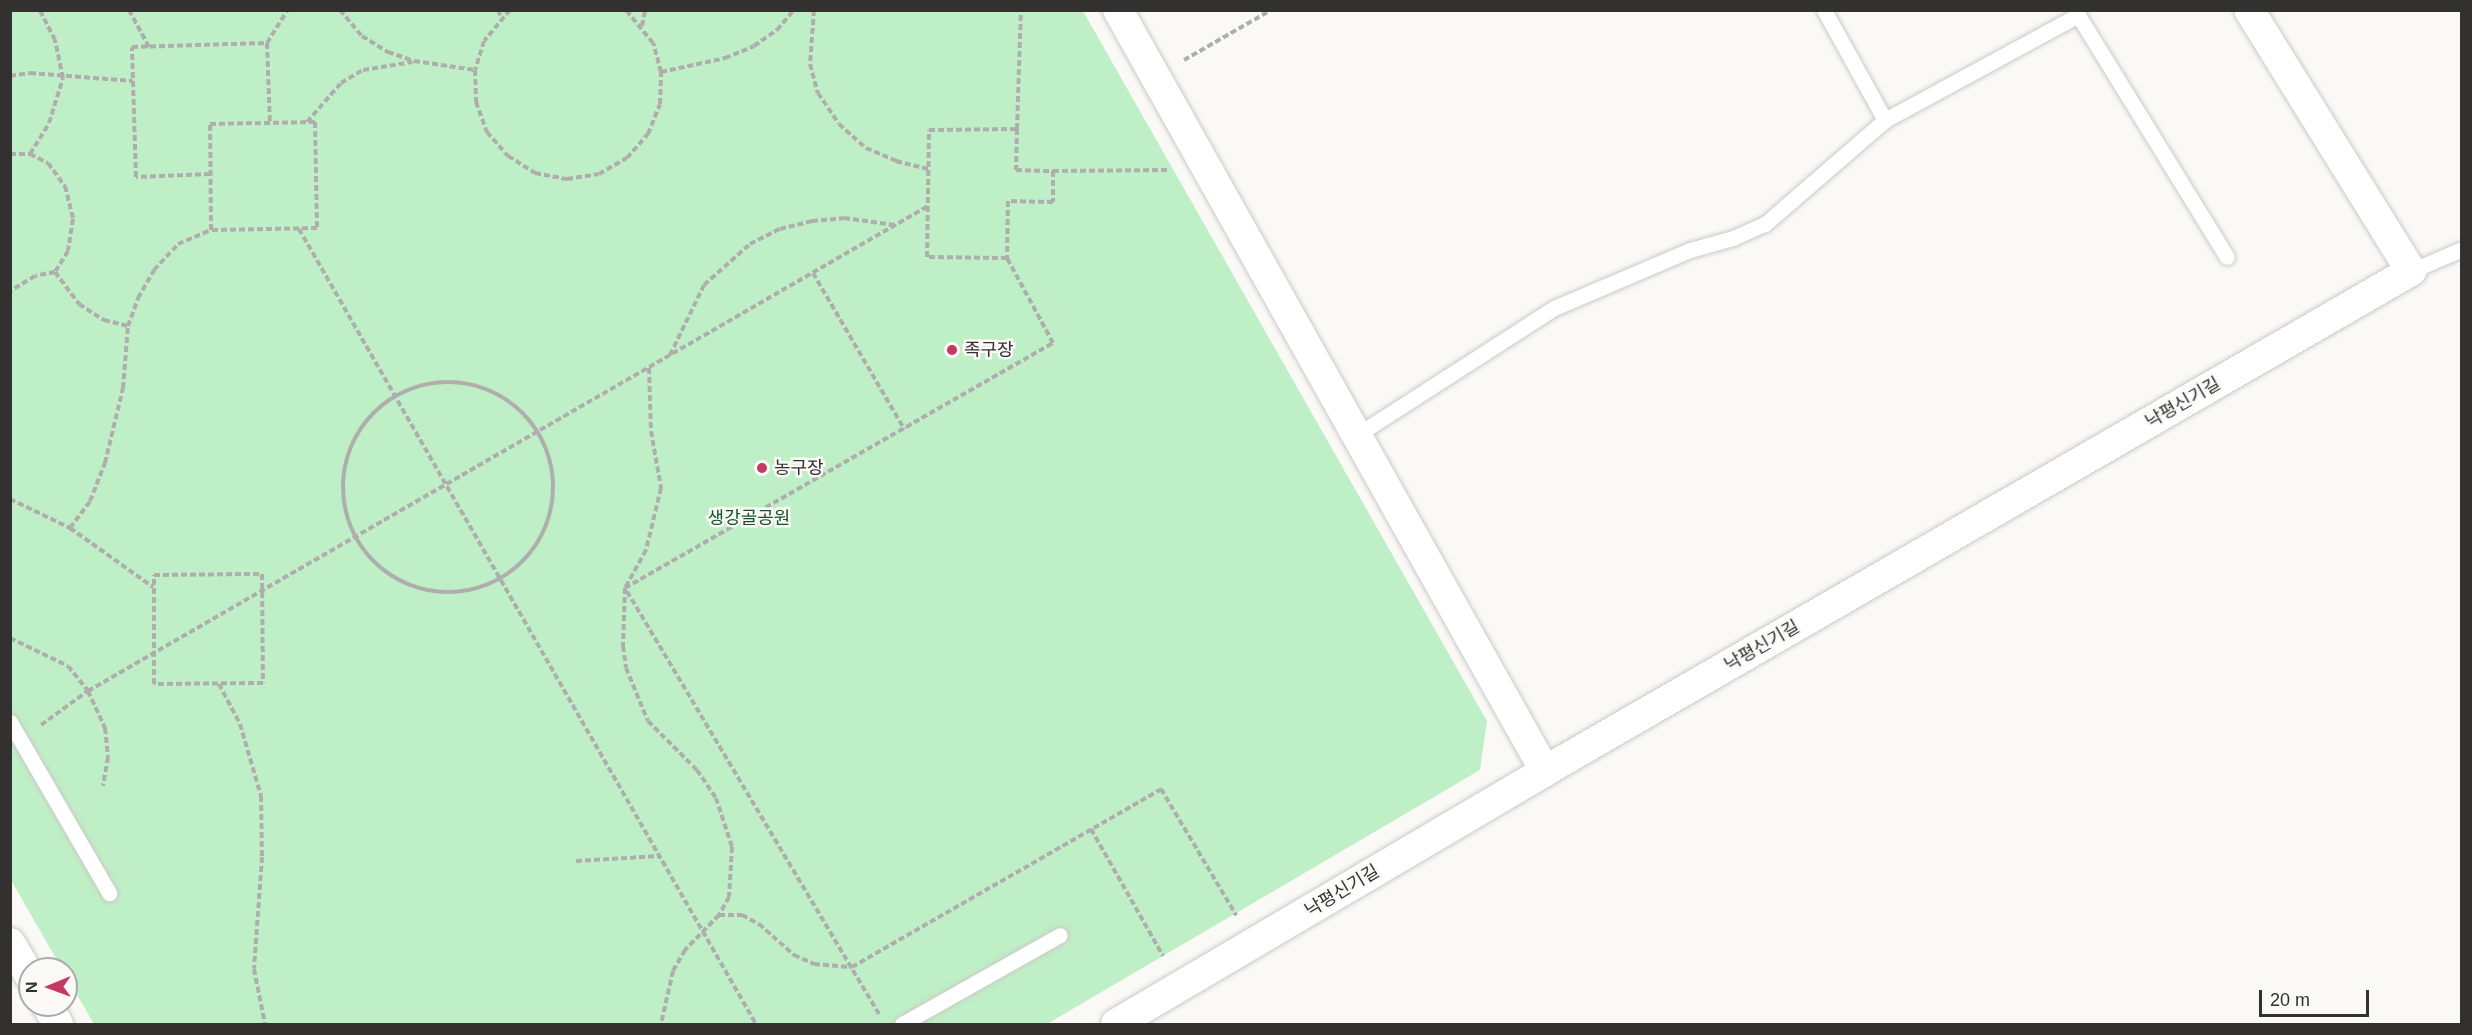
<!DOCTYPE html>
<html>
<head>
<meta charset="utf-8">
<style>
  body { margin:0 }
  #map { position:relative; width:2472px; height:1035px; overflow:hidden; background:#fbf9f6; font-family:Arial,"Noto Sans KR",sans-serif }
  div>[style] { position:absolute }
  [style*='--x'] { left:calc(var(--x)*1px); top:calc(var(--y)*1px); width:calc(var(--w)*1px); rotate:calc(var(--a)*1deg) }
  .green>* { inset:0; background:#bfefc6 }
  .path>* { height:4px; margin-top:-2px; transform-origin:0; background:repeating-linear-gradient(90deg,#b0aeac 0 6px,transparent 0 9px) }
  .path>.ring { margin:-2px; padding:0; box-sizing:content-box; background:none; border:4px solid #b0aeac; border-radius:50% }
  .roads { filter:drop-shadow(0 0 2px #cbc9c6) drop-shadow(0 0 2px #cbc9c6) }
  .service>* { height:15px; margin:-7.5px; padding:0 7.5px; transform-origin:7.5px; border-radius:7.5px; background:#fff }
  .minor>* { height:30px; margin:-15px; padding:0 15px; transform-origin:15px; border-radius:15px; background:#fff }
  .dots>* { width:16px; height:16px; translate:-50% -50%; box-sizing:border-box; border:3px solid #fbf9f6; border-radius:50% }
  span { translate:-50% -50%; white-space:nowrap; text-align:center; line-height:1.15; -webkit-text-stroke:5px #fbf9f6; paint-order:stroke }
  .poi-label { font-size:18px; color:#323130 }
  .left { translate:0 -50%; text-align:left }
  .street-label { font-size:18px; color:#323130 }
  .park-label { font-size:18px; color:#125426 }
  .frame { position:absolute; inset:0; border:12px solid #323130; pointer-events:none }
  .north { position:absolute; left:18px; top:957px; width:60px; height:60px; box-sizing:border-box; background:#fbf9f6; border:2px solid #aba9a7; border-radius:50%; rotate:269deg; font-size:16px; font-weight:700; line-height:24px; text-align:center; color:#323130 }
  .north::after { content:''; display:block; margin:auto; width:21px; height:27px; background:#c63864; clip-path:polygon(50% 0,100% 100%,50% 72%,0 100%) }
  .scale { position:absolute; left:2259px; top:990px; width:110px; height:27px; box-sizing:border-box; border:3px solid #323130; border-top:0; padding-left:8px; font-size:18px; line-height:21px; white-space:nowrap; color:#323130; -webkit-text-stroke:4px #fbf9f6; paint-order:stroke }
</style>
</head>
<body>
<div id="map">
  <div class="green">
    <i style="clip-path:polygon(10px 11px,1083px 11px,1487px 721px,1480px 770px,1047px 1024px,94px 1024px,66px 976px,66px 969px,62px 969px,11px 880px)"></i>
  </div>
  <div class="path">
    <i style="--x:129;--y:10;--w:42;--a:61.6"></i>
    <i style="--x:340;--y:10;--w:34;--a:50"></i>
    <i style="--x:362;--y:36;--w:31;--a:32"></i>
    <i style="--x:388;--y:52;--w:28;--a:19"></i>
    <i style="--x:414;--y:61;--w:62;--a:8.4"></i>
    <i style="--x:498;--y:10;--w:8;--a:67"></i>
    <i style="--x:510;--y:10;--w:40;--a:130"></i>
    <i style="--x:484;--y:41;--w:30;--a:107"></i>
    <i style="--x:475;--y:70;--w:32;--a:88"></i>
    <i style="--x:476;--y:102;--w:32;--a:70"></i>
    <i style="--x:487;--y:132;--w:32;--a:49"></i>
    <i style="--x:508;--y:156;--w:32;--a:32"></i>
    <i style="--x:535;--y:173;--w:33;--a:11"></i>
    <i style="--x:567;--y:179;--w:32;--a:-9"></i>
    <i style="--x:599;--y:174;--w:32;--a:-30"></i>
    <i style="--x:627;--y:158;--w:32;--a:-49"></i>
    <i style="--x:648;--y:134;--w:32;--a:-68"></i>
    <i style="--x:660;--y:104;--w:32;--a:-88"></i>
    <i style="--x:661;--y:72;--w:30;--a:-105"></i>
    <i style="--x:653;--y:43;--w:43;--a:-129.3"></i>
    <i style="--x:814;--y:10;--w:54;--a:94.2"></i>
    <i style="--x:810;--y:64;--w:30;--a:75"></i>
    <i style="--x:818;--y:93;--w:37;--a:56"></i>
    <i style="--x:839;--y:124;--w:36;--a:42"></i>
    <i style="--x:866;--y:148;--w:33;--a:23"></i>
    <i style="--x:896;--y:161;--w:33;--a:14"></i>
    <i style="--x:642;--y:26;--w:16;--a:-79"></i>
    <i style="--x:267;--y:43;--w:39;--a:-58"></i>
    <i style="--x:1184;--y:60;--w:100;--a:-29.9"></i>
    <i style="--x:661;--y:72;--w:66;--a:-12.3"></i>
    <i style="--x:725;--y:58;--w:31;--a:-22"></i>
    <i style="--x:754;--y:46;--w:28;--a:-35"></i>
    <i style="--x:777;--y:30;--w:26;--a:-50"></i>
    <i style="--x:10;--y:76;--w:20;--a:-9"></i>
    <i style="--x:30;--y:73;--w:103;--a:4.4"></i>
    <i style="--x:307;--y:122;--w:52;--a:-48.9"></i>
    <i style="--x:341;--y:83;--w:26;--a:-31"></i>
    <i style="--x:363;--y:70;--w:50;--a:-9.3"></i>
    <i style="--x:315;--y:122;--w:106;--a:88.9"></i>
    <i style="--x:317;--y:228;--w:106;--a:178.9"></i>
    <i style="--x:211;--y:230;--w:106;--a:-90.5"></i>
    <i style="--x:210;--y:124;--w:105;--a:-1.1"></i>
    <i style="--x:1017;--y:129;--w:41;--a:91.4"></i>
    <i style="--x:1016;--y:170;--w:37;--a:2"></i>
    <i style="--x:1053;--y:171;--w:31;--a:90"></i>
    <i style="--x:1053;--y:202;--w:45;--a:-178.7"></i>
    <i style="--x:1008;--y:201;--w:57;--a:91"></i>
    <i style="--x:1007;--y:258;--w:80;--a:-179.3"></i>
    <i style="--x:927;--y:257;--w:127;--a:-89.1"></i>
    <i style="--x:929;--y:130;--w:88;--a:-0.7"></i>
    <i style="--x:1017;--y:129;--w:119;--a:-88.1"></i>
    <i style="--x:10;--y:154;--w:20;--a:0"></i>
    <i style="--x:30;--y:154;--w:20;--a:27"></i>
    <i style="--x:48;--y:163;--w:29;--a:54"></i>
    <i style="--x:65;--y:186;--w:34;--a:76"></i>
    <i style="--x:73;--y:219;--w:32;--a:99"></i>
    <i style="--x:68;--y:251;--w:25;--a:122"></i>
    <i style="--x:55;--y:272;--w:20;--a:169"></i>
    <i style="--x:35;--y:276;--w:29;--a:149"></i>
    <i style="--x:30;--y:154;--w:36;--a:-58"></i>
    <i style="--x:49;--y:123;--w:47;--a:-72.7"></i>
    <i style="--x:63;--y:78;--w:39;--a:-102"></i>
    <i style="--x:55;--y:40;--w:34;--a:-117"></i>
    <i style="--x:1053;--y:171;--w:117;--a:-0.5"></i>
    <i style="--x:210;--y:174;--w:74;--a:177.7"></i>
    <i style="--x:136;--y:177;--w:130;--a:-91.8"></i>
    <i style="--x:132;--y:47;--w:135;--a:-1.7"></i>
    <i style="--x:267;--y:43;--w:80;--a:87.9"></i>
    <i style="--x:299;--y:229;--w:917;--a:60.11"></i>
    <i style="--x:55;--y:272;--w:40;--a:53"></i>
    <i style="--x:79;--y:304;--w:30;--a:33"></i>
    <i style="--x:104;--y:320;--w:25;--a:14"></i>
    <i style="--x:813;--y:273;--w:181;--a:59.7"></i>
    <i style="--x:670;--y:355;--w:78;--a:-64.1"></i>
    <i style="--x:704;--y:285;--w:62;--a:-41.7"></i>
    <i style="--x:750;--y:244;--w:34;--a:-27"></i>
    <i style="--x:780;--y:229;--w:33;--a:-14"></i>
    <i style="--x:812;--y:221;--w:32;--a:-5"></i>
    <i style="--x:844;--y:218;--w:51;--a:7.8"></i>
    <i style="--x:649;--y:368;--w:63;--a:88.2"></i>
    <i style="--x:651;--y:431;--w:58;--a:80"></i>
    <i style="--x:661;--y:488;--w:64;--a:103.6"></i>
    <i style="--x:646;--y:550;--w:43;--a:118.9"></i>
    <i style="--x:625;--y:588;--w:58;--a:92"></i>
    <i style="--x:623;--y:646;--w:22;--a:82"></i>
    <i style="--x:626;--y:668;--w:57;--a:67.5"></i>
    <i style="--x:648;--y:721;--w:69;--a:45"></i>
    <i style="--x:697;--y:770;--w:34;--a:56"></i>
    <i style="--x:716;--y:798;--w:52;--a:71.9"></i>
    <i style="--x:732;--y:847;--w:50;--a:93.4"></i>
    <i style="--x:729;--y:897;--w:21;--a:119"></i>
    <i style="--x:719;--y:915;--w:49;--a:134.2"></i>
    <i style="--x:685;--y:950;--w:24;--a:120"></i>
    <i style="--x:673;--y:971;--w:54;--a:102.8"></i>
    <i class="ring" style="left:343px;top:382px;width:206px;height:206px"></i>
    <i style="--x:10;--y:499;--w:67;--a:25.8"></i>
    <i style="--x:70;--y:528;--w:102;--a:35.4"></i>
    <i style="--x:70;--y:528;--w:34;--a:-53"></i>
    <i style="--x:90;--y:501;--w:41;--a:-68.5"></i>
    <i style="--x:105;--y:463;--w:77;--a:-76.5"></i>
    <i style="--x:123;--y:388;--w:62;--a:-85.4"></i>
    <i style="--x:128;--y:326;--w:30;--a:-70"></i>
    <i style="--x:138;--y:298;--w:32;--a:-60"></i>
    <i style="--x:154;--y:270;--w:35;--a:-47"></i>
    <i style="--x:178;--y:244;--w:36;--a:-23"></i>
    <i style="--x:262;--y:574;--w:109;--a:89.5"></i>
    <i style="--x:263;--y:683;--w:109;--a:179.5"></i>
    <i style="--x:154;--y:684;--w:109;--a:-90"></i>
    <i style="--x:154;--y:575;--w:108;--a:-0.5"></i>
    <i style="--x:10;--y:638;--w:64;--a:25.8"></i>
    <i style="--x:68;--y:666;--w:32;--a:51"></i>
    <i style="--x:88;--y:691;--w:41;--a:65.3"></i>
    <i style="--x:105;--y:728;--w:29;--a:84"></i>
    <i style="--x:108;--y:757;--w:29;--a:100"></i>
    <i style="--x:219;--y:684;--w:45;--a:62.3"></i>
    <i style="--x:240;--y:724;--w:75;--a:73.7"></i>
    <i style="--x:261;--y:796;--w:61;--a:89.1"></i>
    <i style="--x:262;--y:857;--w:112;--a:94.1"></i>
    <i style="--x:254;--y:969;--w:56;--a:78.7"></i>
    <i style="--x:41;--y:725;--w:58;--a:-35.9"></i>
    <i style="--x:88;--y:691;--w:970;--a:-30"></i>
    <i style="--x:1091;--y:829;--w:146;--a:60.4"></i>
    <i style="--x:576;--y:861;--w:83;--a:-3.4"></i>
    <i style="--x:719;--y:915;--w:23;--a:0"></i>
    <i style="--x:742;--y:915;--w:19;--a:28"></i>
    <i style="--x:759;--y:924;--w:47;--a:41.5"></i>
    <i style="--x:794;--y:955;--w:22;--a:24"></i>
    <i style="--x:814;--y:964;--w:38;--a:5"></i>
    <i style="--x:852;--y:967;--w:357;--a:-29.9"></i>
    <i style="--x:1161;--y:789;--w:147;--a:59.2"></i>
    <i style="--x:879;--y:1014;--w:496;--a:-120.8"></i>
    <i style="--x:625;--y:588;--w:493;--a:-29.8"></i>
    <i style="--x:1053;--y:343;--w:97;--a:-118.4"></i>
  </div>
  <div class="roads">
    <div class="service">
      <i style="--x:1824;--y:10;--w:126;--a:61"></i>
      <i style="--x:2411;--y:271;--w:56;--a:-23.3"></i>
      <i style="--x:1357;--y:435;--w:234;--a:-32.8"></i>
      <i style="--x:1554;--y:308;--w:148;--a:-23.1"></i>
      <i style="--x:1690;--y:250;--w:45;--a:-15.6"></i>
      <i style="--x:1733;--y:238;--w:35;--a:-24"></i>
      <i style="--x:1765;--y:224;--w:159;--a:-40.9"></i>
      <i style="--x:1885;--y:120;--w:220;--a:-28.5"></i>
      <i style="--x:2078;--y:15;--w:284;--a:58.4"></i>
      <i style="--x:10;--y:722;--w:198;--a:59.9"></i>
      <i style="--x:902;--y:1024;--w:181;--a:-29.4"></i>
    </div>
    <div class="minor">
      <i style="--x:1118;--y:10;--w:873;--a:60.7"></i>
      <i style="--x:10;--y:943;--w:39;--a:59"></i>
      <i style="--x:47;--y:1005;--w:22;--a:60"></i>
      <i style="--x:1116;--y:1024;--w:498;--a:-30.5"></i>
      <i style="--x:1545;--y:771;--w:1000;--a:-30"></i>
      <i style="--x:2411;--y:271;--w:307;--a:-121.8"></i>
    </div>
  </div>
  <div class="dots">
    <i style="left:952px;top:350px;background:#c63864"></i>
    <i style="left:762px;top:468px;background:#c63864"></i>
  </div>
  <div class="poi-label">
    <span class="left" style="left:964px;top:350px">족구장</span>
    <span class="left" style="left:774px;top:468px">농구장</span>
  </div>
  <div class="street-label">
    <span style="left:2183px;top:403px;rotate:-30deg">낙평신기길</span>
    <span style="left:1762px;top:646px;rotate:-30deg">낙평신기길</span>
    <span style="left:1342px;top:891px;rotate:-31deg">낙평신기길</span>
  </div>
  <div class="park-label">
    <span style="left:749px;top:518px">생강골공원</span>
  </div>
  <div class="frame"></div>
  <div class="north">N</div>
  <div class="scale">20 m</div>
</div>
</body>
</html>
